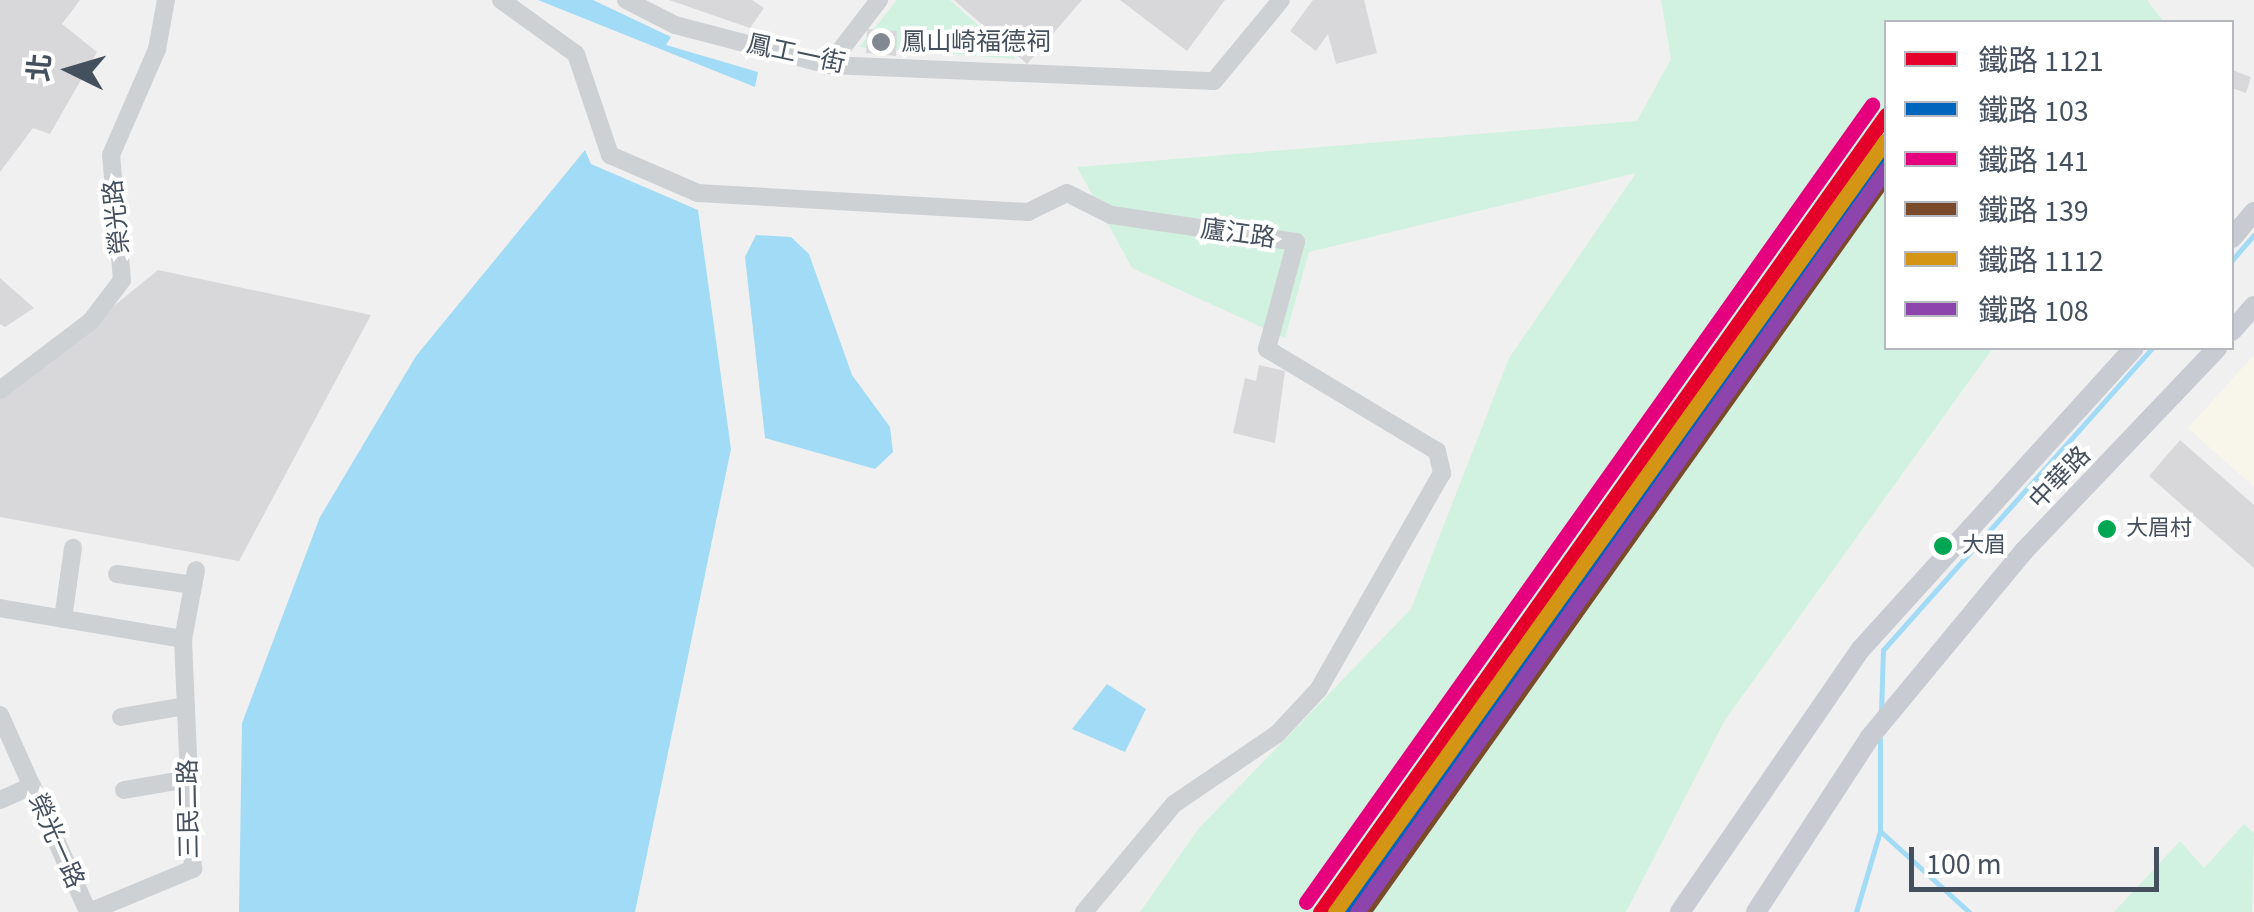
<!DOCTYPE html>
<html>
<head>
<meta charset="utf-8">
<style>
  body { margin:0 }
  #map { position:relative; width:2254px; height:912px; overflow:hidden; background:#f1f0f0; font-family:"Source Sans 3","Noto Sans TC",sans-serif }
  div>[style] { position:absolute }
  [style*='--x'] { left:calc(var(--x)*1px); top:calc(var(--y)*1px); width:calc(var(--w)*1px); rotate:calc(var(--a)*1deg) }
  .commercial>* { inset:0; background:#f8f5ea }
  .green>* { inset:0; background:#d2f2e1 }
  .water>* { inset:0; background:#a2dbf5 }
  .stream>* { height:5px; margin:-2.5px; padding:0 2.5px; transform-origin:2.5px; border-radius:2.5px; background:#a2dbf5 }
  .building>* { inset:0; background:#d8d8da }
  .minor>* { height:18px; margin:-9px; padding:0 9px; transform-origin:9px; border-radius:9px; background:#ced1d4 }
  .major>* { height:20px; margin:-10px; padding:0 10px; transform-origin:10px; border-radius:10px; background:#c8cbd1 }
  .rail-1>* { height:15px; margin:-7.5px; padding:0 7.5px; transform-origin:7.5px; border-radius:7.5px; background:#e4002b }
  .rail-2>* { height:15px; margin:-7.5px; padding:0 7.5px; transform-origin:7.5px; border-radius:7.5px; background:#0065bd }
  .rail-3>* { height:15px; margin:-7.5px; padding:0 7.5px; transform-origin:7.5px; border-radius:7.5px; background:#e5007d }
  .rail-4>* { height:15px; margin:-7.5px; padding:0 7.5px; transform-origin:7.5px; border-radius:7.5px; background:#7a4b2a }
  .rail-5>* { height:15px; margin:-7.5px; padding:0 7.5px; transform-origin:7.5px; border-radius:7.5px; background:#d39513 }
  .rail-6>* { height:15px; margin:-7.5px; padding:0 7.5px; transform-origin:7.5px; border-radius:7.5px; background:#8e44ad }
  .dots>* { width:28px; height:28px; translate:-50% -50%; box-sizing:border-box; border:5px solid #fff; border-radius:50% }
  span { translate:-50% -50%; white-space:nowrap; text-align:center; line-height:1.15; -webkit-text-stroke:8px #fff; paint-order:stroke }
  .bus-label { font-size:22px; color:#45505f }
  .left { translate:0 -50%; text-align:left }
  .poi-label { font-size:25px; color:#45505f }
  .street-label { font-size:25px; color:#45505f }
  .legend { position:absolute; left:1884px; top:20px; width:350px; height:330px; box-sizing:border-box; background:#fff; border:2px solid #b5b9bf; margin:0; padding:12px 18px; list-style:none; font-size:30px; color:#45505f }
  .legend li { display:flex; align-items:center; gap:20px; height:50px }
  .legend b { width:50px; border:2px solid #b5b9bf }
  .north { position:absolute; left:20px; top:20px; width:100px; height:100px; -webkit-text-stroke:8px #fff; paint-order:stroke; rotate:275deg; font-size:28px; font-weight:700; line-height:40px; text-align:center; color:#45505f }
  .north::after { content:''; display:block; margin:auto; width:35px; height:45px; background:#45505f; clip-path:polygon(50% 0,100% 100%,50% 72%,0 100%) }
  .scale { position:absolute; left:1909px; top:847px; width:250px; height:45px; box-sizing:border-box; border:5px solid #45505f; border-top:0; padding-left:12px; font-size:30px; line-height:35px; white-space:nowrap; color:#45505f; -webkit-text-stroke:8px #fff; paint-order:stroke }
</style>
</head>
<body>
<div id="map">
  <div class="commercial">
    <i style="clip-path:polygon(2254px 355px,2254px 487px,2188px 428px)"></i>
  </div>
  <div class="green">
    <i style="clip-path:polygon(897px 0,950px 0,1016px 59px,859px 47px)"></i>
    <i style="clip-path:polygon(1661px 0,2147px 0,2164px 22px,1886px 22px,1886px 348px,1993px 348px,1725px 720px,1626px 912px,1140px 912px,1199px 828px,1411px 609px,1509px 358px,1636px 173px,1309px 252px,1285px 338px,1132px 268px,1077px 167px,1637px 121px,1671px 59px)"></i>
    <i style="clip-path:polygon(2244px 824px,2254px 833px,2252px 912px,2114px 912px,2180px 841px,2204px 868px)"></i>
  </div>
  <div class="water">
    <i style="clip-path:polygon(538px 0,593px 0,671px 37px,666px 45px,758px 72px,755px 87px)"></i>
    <i style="clip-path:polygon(585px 150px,591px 164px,698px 210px,731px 449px,635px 912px,239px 912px,242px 723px,320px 517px,416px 356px)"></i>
    <i style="clip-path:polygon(756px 235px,791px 237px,809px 254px,852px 375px,890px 427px,893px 452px,875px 469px,765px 438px,745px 257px)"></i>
    <i style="clip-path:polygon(1107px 684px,1146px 709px,1125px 752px,1072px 729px)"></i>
  </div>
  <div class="stream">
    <i style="--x:2232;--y:260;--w:33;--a:-49"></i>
    <i style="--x:1881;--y:713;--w:63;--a:-88.2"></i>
    <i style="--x:1883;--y:650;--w:404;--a:-48.3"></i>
    <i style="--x:1880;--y:831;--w:120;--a:42.3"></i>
    <i style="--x:1856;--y:912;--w:84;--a:-73.5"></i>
    <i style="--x:1880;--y:831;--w:92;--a:-90"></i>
  </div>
  <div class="building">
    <i style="clip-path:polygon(0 0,80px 0,62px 24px,97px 52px,50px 134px,33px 128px,0 172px)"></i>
    <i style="clip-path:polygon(669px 0,752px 0,764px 8px,750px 28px)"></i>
    <i style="clip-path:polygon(954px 0,1082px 0,1027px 64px)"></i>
    <i style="clip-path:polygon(1120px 0,1225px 0,1187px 51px)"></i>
    <i style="clip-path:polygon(1313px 0,1364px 0,1377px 53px,1336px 64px,1328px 34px,1316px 51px,1290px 31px)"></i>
    <i style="clip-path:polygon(867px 29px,897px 31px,896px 56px,866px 53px)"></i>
    <i style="clip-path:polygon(2232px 70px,2251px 77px,2246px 93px,2232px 88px)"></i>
    <i style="clip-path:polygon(158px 270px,371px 315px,239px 561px,0 517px,0 399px)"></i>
    <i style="clip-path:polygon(0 278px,34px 308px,5px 327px,0 324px)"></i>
    <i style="clip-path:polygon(1259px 365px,1285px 371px,1275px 443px,1233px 433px,1245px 378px,1256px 381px)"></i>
    <i style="clip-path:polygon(2180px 440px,2254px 505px,2254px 568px,2149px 476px)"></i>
  </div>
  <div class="minor">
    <i style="--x:501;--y:0;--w:92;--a:35.8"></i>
    <i style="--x:576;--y:54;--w:107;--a:71.4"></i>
    <i style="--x:610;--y:155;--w:96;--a:23.4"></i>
    <i style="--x:698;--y:193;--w:331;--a:3.3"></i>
    <i style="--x:1028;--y:212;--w:43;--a:-26"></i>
    <i style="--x:1067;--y:193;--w:49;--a:26.6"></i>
    <i style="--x:1111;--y:215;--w:187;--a:8.3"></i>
    <i style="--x:1296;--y:242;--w:111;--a:105.2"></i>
    <i style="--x:1267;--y:349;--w:198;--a:31"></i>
    <i style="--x:1437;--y:451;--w:23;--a:77"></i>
    <i style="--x:1442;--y:473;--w:249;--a:119.7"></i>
    <i style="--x:1319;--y:689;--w:62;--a:133"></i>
    <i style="--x:1277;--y:734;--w:125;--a:145.8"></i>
    <i style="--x:1174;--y:804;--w:141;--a:129.8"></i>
    <i style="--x:626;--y:0;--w:55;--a:27"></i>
    <i style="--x:675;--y:25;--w:159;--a:14.6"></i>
    <i style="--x:829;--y:65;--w:385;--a:2.4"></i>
    <i style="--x:1214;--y:81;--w:105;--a:-50.4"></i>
    <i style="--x:829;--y:65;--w:82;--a:-52.4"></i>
    <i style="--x:0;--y:390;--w:114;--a:-37.2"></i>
    <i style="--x:91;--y:321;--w:51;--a:-52.9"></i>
    <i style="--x:122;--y:280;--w:125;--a:-95"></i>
    <i style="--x:111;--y:155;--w:116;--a:-66.5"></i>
    <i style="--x:157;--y:49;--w:50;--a:-79.6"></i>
    <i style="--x:117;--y:574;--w:77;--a:8.2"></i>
    <i style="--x:0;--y:608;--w:186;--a:9.6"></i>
    <i style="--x:63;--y:619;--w:72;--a:-82"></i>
    <i style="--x:0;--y:715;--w:216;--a:65.9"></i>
    <i style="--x:121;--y:717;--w:66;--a:-9.6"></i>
    <i style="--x:124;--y:790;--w:66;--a:-9.6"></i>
    <i style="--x:0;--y:800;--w:35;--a:-24"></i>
    <i style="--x:89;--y:912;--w:113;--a:-22.5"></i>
    <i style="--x:193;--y:869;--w:230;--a:-92.5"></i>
    <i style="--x:183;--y:639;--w:70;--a:-79.3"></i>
  </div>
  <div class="major">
    <i style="--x:2232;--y:238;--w:34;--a:-50"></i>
    <i style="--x:2232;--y:331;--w:33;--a:-49"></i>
    <i style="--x:1680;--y:912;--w:319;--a:-55.5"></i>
    <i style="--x:1861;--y:649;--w:406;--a:-47.8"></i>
    <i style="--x:1756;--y:912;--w:209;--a:-56.9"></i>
    <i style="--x:1870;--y:737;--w:241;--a:-50.4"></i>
    <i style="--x:2024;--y:551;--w:280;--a:-46.4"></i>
  </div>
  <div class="rail-1">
    <i style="--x:1320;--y:912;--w:978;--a:-54.62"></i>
  </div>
  <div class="rail-2">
    <i style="--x:1341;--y:912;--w:941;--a:-54.6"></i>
  </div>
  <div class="rail-3">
    <i style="--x:1306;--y:902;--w:978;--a:-54.62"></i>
  </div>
  <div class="rail-4">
    <i style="--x:1363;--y:912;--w:904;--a:-54.64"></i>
  </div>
  <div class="rail-5">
    <i style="--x:1335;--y:912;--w:948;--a:-54.48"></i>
  </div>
  <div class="rail-6">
    <i style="--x:1357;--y:912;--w:912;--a:-54.55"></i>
  </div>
  <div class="dots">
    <i style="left:881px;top:42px;background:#818892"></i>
    <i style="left:2107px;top:529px;background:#00a651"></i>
    <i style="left:1943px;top:546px;background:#00a651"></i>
  </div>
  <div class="bus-label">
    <span class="left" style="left:2126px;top:529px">大眉村</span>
    <span class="left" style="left:1962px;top:546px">大眉</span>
  </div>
  <div class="poi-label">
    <span class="left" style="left:901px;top:42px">鳳山崎福德祠</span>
  </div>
  <div class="street-label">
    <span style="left:796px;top:54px;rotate:12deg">鳳工一街</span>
    <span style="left:117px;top:217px;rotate:-96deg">榮光路</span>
    <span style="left:1238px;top:234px;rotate:8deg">廬江路</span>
    <span style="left:2060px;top:478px;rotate:-46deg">中華路</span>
    <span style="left:189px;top:809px;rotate:-91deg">三民二路</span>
    <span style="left:56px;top:841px;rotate:66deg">榮光一路</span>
  </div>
  <ul class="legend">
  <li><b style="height:12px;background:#e4002b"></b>鐵路 1121</li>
  <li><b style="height:12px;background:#0065bd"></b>鐵路 103</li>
  <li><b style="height:12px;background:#e5007d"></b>鐵路 141</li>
  <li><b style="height:12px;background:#7a4b2a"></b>鐵路 139</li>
  <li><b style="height:12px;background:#d39513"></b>鐵路 1112</li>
  <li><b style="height:12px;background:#8e44ad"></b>鐵路 108</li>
  </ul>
  <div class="north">北</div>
  <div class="scale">100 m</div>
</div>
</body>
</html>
